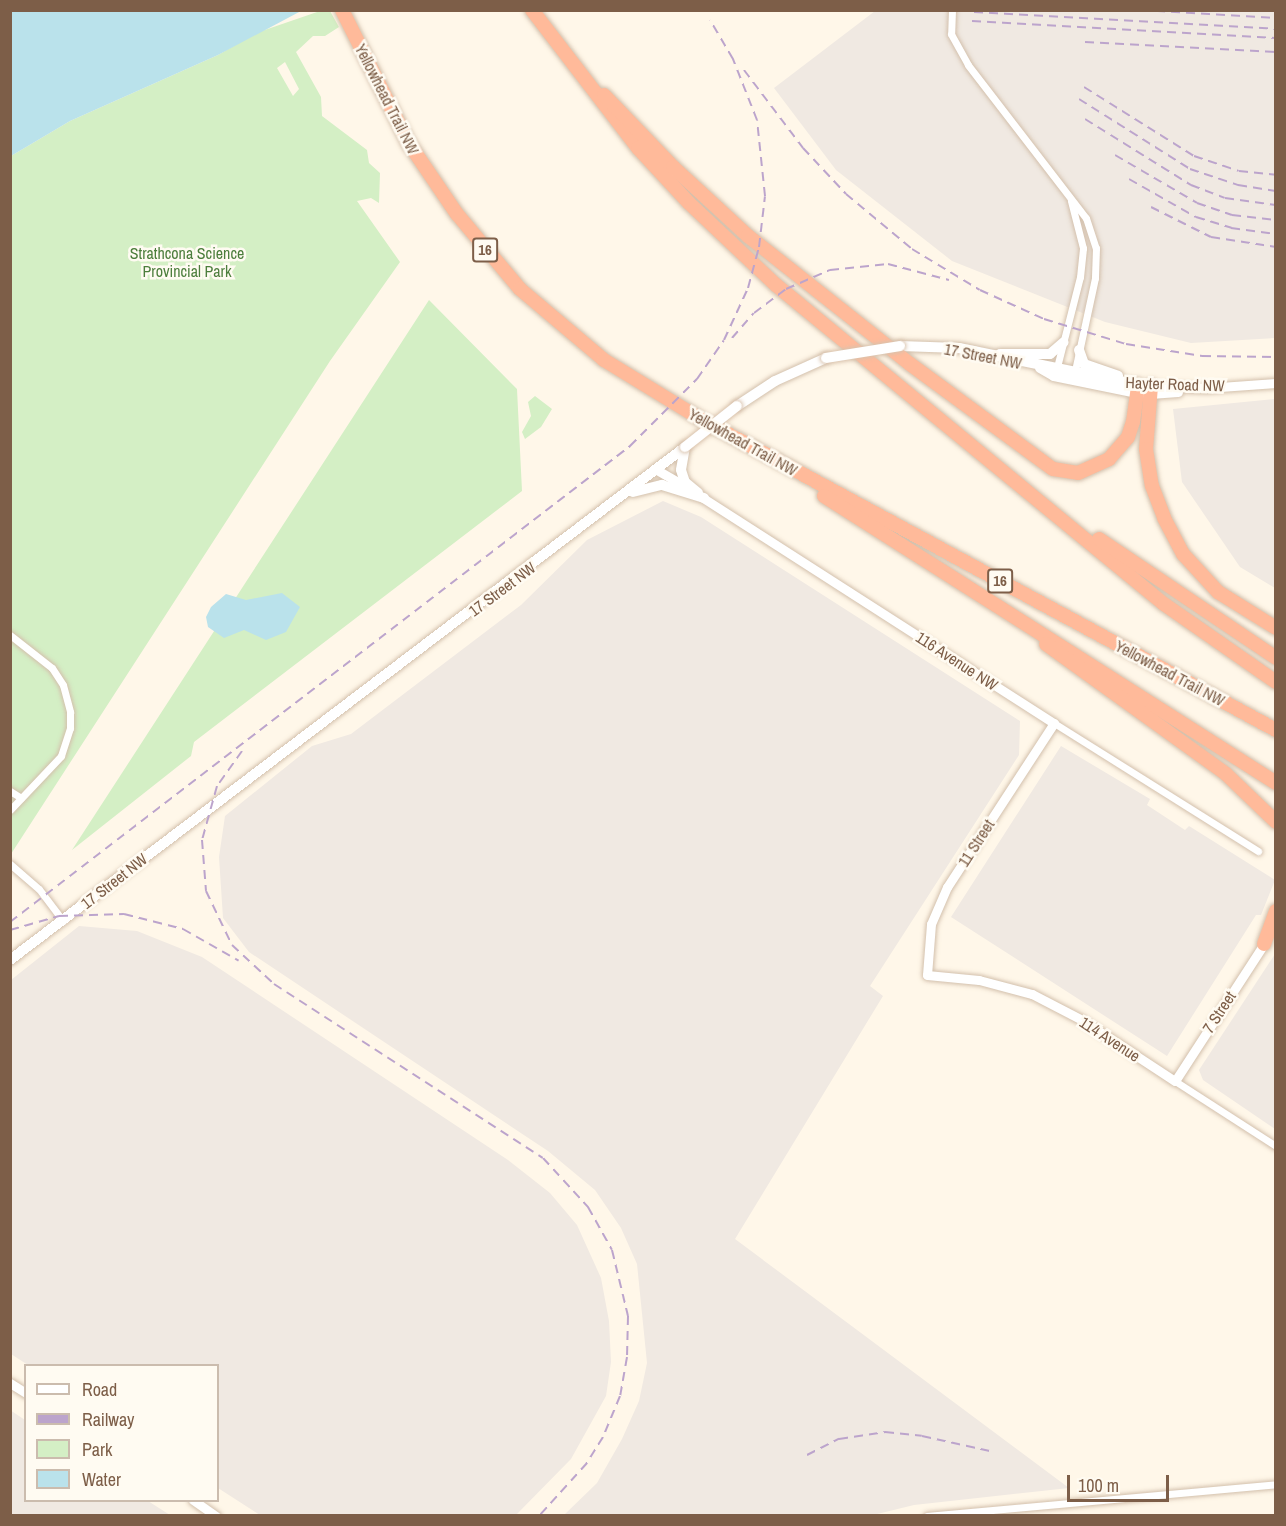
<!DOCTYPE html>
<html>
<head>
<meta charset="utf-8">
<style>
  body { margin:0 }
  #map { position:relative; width:1286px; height:1526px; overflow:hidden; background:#fff7e9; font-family:"Archivo Narrow",sans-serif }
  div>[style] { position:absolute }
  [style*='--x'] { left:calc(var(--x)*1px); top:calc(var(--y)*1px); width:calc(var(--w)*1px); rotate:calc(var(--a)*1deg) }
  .industrial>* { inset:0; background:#f0e9e2 }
  .green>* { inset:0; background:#d4efc5 }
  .water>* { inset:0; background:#bae2eb }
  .roads { filter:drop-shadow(0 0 2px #d3c0ac) drop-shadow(0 0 2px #d3c0ac) }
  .minor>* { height:7px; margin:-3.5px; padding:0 3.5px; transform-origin:3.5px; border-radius:3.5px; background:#fff }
  .tertiary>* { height:9px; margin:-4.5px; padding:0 4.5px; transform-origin:4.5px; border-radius:4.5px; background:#fff }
  .secondary>* { height:10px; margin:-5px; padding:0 5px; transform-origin:5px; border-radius:5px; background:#fff }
  .motorway>* { height:14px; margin:-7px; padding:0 7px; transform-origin:7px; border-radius:7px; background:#ffba9a }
  .rail>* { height:2px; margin-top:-1px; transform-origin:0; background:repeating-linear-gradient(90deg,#bca4cc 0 9px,transparent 0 15px) }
  .bridges { filter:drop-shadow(0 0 2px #d9c2ac) drop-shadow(0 0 2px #d9c2ac) }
  .secondary-bridge>* { height:10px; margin:-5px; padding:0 5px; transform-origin:5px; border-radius:5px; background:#fff }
  span { translate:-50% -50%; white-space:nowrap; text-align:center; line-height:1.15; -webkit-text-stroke:5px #fffbf2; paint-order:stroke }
  .shield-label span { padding:2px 4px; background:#fffbf2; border:2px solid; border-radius:4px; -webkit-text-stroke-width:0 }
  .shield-label { font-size:15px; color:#7d5e48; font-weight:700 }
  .street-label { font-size:16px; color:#7d5e48 }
  .park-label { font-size:16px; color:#4c7e3c }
  .frame { position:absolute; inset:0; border:12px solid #7d5e48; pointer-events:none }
  .legend { position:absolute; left:24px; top:1364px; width:195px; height:138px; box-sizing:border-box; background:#fffbf2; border:2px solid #cbbcae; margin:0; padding:8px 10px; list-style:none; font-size:18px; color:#7d5e48 }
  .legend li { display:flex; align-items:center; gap:12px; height:30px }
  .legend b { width:30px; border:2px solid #cbbcae }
  .scale { position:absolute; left:1067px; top:1475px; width:102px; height:27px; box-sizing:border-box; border:3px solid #7d5e48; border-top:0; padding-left:8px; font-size:18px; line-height:21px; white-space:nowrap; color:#7d5e48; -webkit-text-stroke:4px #fffbf2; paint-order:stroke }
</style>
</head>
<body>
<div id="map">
  <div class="industrial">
    <i style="clip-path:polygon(875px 11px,1275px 11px,1275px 338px,1191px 343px,1105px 322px,952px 261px,836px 170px,774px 88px)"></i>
    <i style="clip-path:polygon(1275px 399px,1276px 399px,1275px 588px,1240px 567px,1182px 482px,1173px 409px)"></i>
    <i style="clip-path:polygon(663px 501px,701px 517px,1020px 721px,1019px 755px,870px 986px,883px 996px,735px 1239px,1069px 1488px,914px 1505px,869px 1516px,564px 1515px,597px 1483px,622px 1439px,639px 1401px,647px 1363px,637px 1264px,621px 1228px,595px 1190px,548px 1151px,249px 952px,223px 918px,219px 857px,225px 816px,312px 746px,351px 734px,521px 605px,587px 540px)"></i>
    <i style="clip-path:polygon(1061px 746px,1150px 799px,1147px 805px,1185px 830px,1189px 826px,1275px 880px,1261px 915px,1256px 915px,1167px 1056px,951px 917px)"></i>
    <i style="clip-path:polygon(79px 926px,137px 931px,202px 957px,508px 1160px,550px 1193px,577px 1225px,601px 1278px,609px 1321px,611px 1362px,606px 1396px,571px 1459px,516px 1515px,260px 1515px,218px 1488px,218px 1366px,28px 1365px,11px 1354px,11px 980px)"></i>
    <i style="clip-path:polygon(1275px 954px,1275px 1129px,1203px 1080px,1199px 1070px)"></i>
    <i style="clip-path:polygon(10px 1410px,25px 1420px,26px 1500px,148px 1501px,170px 1515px,11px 1515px)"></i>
  </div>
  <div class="green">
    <i style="clip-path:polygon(evenodd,320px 11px,330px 11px,339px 27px,325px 36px,313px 36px,296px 52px,321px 97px,322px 116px,367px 150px,369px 163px,380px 173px,379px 203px,371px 198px,357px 201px,400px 262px,330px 361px,11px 854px,11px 156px,70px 121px,218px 55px,256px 33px,320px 11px,285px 62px,299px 89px,293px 96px,277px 68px,285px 62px)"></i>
    <i style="clip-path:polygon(429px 300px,517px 389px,522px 491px,194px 742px,191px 756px,72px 850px)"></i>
    <i style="clip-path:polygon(535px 396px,552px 409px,541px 427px,525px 439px,522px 432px,531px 416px,528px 402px)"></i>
  </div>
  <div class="water">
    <i style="clip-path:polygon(10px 11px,11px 10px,301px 11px,218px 55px,70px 121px,11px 156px)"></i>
    <i style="clip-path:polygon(282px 593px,300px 607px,286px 632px,266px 640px,244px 630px,224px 638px,208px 627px,206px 617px,211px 607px,226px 594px,246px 600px)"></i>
  </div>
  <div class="roads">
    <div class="minor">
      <i style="--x:952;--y:10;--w:24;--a:92"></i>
      <i style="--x:951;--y:34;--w:35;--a:61"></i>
      <i style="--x:968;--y:65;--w:193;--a:52.4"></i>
      <i style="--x:1086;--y:218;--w:32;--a:72"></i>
      <i style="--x:1096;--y:248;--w:30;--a:92"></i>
      <i style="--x:1095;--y:278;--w:99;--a:102.2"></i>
      <i style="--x:1056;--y:371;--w:97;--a:-75.7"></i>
      <i style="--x:1080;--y:277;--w:29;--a:-84"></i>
      <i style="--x:1083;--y:248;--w:49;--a:-104.3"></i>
      <i style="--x:10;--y:635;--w:53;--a:38.2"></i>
      <i style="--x:52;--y:668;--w:20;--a:57"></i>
      <i style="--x:63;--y:685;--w:28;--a:75"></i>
      <i style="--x:70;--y:712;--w:16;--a:90"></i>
      <i style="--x:70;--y:728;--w:29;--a:108"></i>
      <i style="--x:61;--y:756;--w:74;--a:133.4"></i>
      <i style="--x:1054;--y:723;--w:241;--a:32.1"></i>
      <i style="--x:10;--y:791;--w:13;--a:32"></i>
      <i style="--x:10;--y:864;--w:38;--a:41"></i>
      <i style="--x:39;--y:889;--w:40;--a:53"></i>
      <i style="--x:1175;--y:1081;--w:120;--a:32.8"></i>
      <i style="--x:927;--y:1516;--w:350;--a:-5.2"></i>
    </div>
    <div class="tertiary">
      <i style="--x:1151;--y:386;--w:55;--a:2.1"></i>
      <i style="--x:1206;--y:388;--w:70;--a:-4.1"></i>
      <i style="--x:1150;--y:394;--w:28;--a:-4"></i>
      <i style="--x:657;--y:470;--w:36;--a:30"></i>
      <i style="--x:700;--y:496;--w:421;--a:32.7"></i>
      <i style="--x:1054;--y:723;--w:196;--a:123.1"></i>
      <i style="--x:947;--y:887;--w:40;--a:113.4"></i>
      <i style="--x:931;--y:924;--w:51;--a:94.5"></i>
      <i style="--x:927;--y:975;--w:52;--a:5.5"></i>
      <i style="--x:979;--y:980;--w:55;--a:14.8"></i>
      <i style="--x:1032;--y:994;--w:56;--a:27.5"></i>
      <i style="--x:1082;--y:1020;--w:111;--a:33.3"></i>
      <i style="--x:1175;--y:1081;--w:163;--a:-57"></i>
      <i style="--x:10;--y:1383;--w:19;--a:32"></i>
      <i style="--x:193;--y:1500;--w:28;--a:35"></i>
    </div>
    <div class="secondary">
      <i style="--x:900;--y:346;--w:59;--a:1.9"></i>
      <i style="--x:959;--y:348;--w:189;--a:11.6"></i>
      <i style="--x:1079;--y:350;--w:15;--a:70"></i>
      <i style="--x:1084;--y:364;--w:36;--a:19"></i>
      <i style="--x:1000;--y:354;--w:50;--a:0"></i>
      <i style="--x:1050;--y:354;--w:18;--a:-41"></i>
      <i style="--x:1040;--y:368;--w:16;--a:30"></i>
      <i style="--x:1054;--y:376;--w:90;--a:11.6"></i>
      <i style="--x:737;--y:406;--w:45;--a:-33.3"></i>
      <i style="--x:775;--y:381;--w:56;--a:-24.3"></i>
      <i style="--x:685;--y:447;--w:23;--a:100"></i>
      <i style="--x:681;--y:470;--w:13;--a:72"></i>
      <i style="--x:685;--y:482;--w:17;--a:40"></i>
      <i style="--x:633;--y:492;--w:30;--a:-14"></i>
      <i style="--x:662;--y:485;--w:44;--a:17.2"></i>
      <i style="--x:10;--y:960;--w:848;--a:-37.23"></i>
    </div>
    <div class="motorway">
      <i style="--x:342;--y:10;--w:148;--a:63.4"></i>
      <i style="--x:408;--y:142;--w:87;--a:55.8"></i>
      <i style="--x:457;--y:214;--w:98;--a:50"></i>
      <i style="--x:520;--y:289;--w:110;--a:40.2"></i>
      <i style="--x:604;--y:360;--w:117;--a:31.4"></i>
      <i style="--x:704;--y:421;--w:650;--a:28.38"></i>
      <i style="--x:532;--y:10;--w:174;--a:52.5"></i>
      <i style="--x:638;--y:148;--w:75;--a:47.2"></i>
      <i style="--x:689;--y:203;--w:120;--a:43.3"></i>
      <i style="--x:776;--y:285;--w:502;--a:39.43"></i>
      <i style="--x:1164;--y:604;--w:136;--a:34.9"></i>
      <i style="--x:604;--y:95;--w:100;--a:46.2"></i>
      <i style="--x:673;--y:167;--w:102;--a:42.6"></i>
      <i style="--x:748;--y:236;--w:206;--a:38.3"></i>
      <i style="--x:910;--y:364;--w:177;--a:36.3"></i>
      <i style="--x:1053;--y:469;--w:25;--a:9"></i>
      <i style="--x:1078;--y:473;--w:34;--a:-24"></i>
      <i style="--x:1109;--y:459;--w:29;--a:-49"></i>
      <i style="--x:1128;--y:437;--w:16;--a:-72"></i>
      <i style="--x:1133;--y:422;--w:37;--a:-82"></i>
      <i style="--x:1151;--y:386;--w:63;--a:94.5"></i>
      <i style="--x:1146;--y:449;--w:37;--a:81"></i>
      <i style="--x:1152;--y:486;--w:34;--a:69"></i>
      <i style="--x:1164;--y:518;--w:41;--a:62.2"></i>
      <i style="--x:1183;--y:554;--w:52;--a:47.4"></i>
      <i style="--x:1218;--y:592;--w:68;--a:31.8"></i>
      <i style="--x:824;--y:496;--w:535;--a:32.41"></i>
      <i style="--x:1099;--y:539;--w:213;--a:33.9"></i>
      <i style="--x:1046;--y:644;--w:222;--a:35.8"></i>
      <i style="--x:1226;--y:774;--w:69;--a:43.8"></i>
      <i style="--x:1264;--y:944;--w:35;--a:-70"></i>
    </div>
  </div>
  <div class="rail">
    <i style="--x:1141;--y:10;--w:135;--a:3.4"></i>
    <i style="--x:974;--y:12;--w:302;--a:3.2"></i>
    <i style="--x:972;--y:21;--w:304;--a:3.2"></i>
    <i style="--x:1085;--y:42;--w:191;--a:3"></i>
    <i style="--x:744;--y:70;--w:98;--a:52.9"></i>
    <i style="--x:803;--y:148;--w:63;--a:46.9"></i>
    <i style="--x:846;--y:194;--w:86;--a:39.8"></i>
    <i style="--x:912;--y:249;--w:79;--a:31.1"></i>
    <i style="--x:980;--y:290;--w:70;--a:24.4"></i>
    <i style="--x:1044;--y:319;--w:86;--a:17"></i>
    <i style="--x:1126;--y:344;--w:77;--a:9"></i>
    <i style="--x:1202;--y:356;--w:74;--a:0.8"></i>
    <i style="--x:1084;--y:87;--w:130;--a:32.1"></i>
    <i style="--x:1194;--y:156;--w:47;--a:18.4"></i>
    <i style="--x:1239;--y:171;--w:37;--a:6"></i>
    <i style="--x:1079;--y:99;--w:131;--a:32.2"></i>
    <i style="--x:1190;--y:169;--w:51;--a:18.4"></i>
    <i style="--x:1238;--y:185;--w:38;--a:9"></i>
    <i style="--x:1085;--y:119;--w:125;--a:31.9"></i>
    <i style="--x:1191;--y:185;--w:36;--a:21"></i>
    <i style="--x:1225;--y:198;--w:51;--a:7.8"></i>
    <i style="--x:1115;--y:155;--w:95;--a:30.3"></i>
    <i style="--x:1197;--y:203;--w:37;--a:19"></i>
    <i style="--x:1232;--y:215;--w:44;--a:6.5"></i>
    <i style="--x:1129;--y:179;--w:77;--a:29.6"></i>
    <i style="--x:1196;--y:217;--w:37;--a:17"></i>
    <i style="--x:1231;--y:228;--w:45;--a:7.6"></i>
    <i style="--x:1151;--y:207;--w:67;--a:26.6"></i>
    <i style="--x:1211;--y:237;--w:66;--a:8.7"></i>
    <i style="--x:732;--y:338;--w:33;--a:-49"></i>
    <i style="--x:754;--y:313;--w:40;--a:-37"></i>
    <i style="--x:786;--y:289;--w:48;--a:-23.4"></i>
    <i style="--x:830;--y:270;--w:58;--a:-5.9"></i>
    <i style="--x:888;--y:264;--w:63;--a:14.7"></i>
    <i style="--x:242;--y:751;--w:43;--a:125.5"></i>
    <i style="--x:217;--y:786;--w:56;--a:105.5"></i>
    <i style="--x:202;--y:840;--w:51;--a:85.5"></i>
    <i style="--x:206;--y:891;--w:60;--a:64.3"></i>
    <i style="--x:232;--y:945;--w:57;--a:42.9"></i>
    <i style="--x:274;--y:984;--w:320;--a:32.9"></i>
    <i style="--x:543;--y:1158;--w:67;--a:47.4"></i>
    <i style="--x:588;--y:1207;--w:49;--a:60.8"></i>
    <i style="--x:612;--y:1250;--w:68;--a:76.4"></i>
    <i style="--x:628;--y:1316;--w:41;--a:91.4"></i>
    <i style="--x:627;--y:1357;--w:40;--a:100"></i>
    <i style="--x:620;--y:1396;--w:44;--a:112.5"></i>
    <i style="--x:603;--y:1437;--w:31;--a:122"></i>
    <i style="--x:587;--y:1463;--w:72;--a:132.2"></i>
    <i style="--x:10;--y:922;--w:782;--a:-37.51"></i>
    <i style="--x:630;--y:446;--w:95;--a:-45"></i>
    <i style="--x:697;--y:379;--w:47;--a:-55.3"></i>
    <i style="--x:724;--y:340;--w:57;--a:-65.2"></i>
    <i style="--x:748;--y:288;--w:42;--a:-75"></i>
    <i style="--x:759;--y:247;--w:51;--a:-83.3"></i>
    <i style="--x:765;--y:196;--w:76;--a:-96"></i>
    <i style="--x:757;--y:120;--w:66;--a:-111.5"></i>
    <i style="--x:733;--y:59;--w:45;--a:-120.5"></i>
    <i style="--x:10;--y:930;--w:51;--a:-15.9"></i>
    <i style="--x:59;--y:916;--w:65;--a:-1.8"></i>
    <i style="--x:124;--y:914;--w:61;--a:14.3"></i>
    <i style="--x:183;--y:929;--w:64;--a:29.7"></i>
    <i style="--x:807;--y:1455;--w:36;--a:-27"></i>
    <i style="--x:839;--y:1439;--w:47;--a:-8.7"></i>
    <i style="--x:885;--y:1432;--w:37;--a:6"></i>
    <i style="--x:922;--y:1436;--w:74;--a:12.5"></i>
  </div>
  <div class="bridges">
    <div class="secondary-bridge">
      <i style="--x:826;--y:358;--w:75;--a:-9.2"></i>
      <i style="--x:685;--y:447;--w:66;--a:-38.3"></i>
    </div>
  </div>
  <div class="shield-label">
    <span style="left:485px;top:250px">16</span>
    <span style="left:1000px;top:581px">16</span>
  </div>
  <div class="street-label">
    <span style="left:387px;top:99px;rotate:63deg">Yellowhead Trail NW</span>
    <span style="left:983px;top:356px;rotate:11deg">17 Street NW</span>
    <span style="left:1175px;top:384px;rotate:2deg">Hayter Road NW</span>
    <span style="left:743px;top:442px;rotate:29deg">Yellowhead Trail NW</span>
    <span style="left:502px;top:589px;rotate:-37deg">17 Street NW</span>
    <span style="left:957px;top:661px;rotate:33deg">116 Avenue NW</span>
    <span style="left:1170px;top:673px;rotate:28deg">Yellowhead Trail NW</span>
    <span style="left:976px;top:843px;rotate:-57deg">11 Street</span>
    <span style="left:114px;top:881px;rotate:-38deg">17 Street NW</span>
    <span style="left:1219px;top:1012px;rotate:-57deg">7 Street</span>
    <span style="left:1110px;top:1039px;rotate:33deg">114 Avenue</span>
  </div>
  <div class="park-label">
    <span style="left:187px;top:262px">Strathcona Science<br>Provincial Park</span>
  </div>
  <div class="frame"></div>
  <ul class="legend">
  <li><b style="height:8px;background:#fff"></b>Road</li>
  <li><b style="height:8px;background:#bca4cc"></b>Railway</li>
  <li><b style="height:16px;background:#d4efc5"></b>Park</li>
  <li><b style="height:16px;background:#bae2eb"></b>Water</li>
  </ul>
  <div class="scale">100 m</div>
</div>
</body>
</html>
